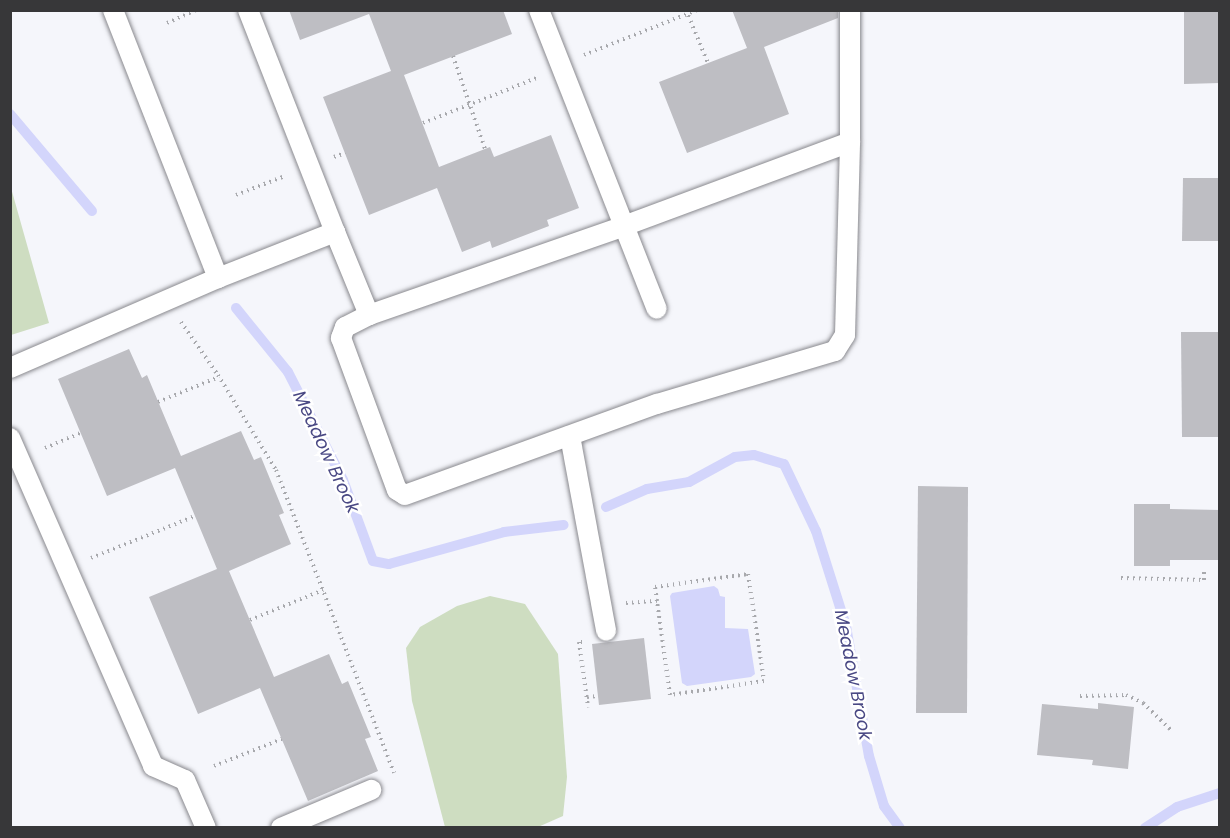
<!DOCTYPE html>
<html>
<head>
<meta charset="utf-8">
<style>
  body { margin:0 }
  #map { position:relative; width:1230px; height:838px; overflow:hidden; background:#f5f6fb; font-family:Poppins,sans-serif }
  div>[style] { position:absolute }
  [style*='--x'] { left:calc(var(--x)*1px); top:calc(var(--y)*1px); width:calc(var(--w)*1px); rotate:calc(var(--a)*1deg) }
  .green>* { inset:0; background:#ceddc1 }
  .water>* { inset:0; background:#d3d5fb }
  .stream>* { height:10px; margin:-5px; padding:0 5px; transform-origin:5px; border-radius:5px; background:#d3d5fb }
  .building>* { inset:0; background:#bebec3 }
  .path>* { height:4px; margin-top:-2px; transform-origin:0; background:repeating-linear-gradient(90deg,#a8a9ad 0 1.5px,transparent 0 6px) }
  .roads { filter:drop-shadow(0 0 2px #89898e) drop-shadow(0 0 2px #89898e) }
  .lane>* { height:20px; margin:-10px; padding:0 10px; transform-origin:10px; border-radius:10px; background:#fff }
  span { translate:-50% -50%; white-space:nowrap; text-align:center; line-height:1.15; -webkit-text-stroke:5px #fff; paint-order:stroke }
  .water-label { font-size:18px; color:#4a4984; font-style:italic }
  .frame { position:absolute; inset:0; border:12px solid #373739; pointer-events:none }
</style>
</head>
<body>
<div id="map">
  <div class="green">
    <i style="clip-path:polygon(11px 188px,49px 323px,11px 335px,10px 335px)"></i>
    <i style="clip-path:polygon(490px 596px,525px 604px,558px 654px,567px 777px,563px 816px,538px 827px,445px 827px,412px 701px,406px 648px,420px 627px,457px 606px)"></i>
  </div>
  <div class="water">
    <i style="clip-path:polygon(714px 586px,718px 589px,720px 596px,725px 597px,725px 628px,748px 629px,755px 674px,751px 677px,687px 686px,682px 683px,670px 596px,672px 593px)"></i>
  </div>
  <div class="stream">
    <i style="--x:10;--y:114;--w:127;--a:49.8"></i>
    <i style="--x:236;--y:308;--w:82;--a:50.9"></i>
    <i style="--x:288;--y:372;--w:121;--a:63"></i>
    <i style="--x:343;--y:480;--w:86;--a:69.7"></i>
    <i style="--x:373;--y:561;--w:16;--a:11"></i>
    <i style="--x:389;--y:564;--w:119;--a:-15.5"></i>
    <i style="--x:504;--y:532;--w:60;--a:-6.7"></i>
    <i style="--x:606;--y:507;--w:45;--a:-23.7"></i>
    <i style="--x:647;--y:489;--w:43;--a:-9.5"></i>
    <i style="--x:689;--y:482;--w:52;--a:-28.5"></i>
    <i style="--x:735;--y:457;--w:19;--a:-6"></i>
    <i style="--x:754;--y:455;--w:31;--a:17"></i>
    <i style="--x:784;--y:464;--w:74;--a:64.5"></i>
    <i style="--x:816;--y:531;--w:100;--a:72.5"></i>
    <i style="--x:846;--y:626;--w:132;--a:80"></i>
    <i style="--x:869;--y:756;--w:52;--a:73.3"></i>
    <i style="--x:884;--y:806;--w:27;--a:54"></i>
    <i style="--x:1145;--y:828;--w:38;--a:-33"></i>
    <i style="--x:1177;--y:807;--w:45;--a:-18"></i>
  </div>
  <div class="building">
    <i style="clip-path:polygon(289px 10px,503px 10px,512px 34px,404px 75px,439px 167px,490px 147px,494px 157px,551px 135px,579px 208px,547px 220px,549px 226px,492px 248px,490px 241px,462px 252px,437px 188px,369px 215px,323px 97px,391px 71px,369px 14px,300px 40px)"></i>
    <i style="clip-path:polygon(732px 10px,838px 10px,838px 18px,764px 47px,789px 114px,687px 153px,659px 82px,747px 48px)"></i>
    <i style="clip-path:polygon(1184px 10px,1220px 10px,1220px 83px,1184px 84px)"></i>
    <i style="clip-path:polygon(1183px 178px,1220px 178px,1220px 241px,1182px 241px)"></i>
    <i style="clip-path:polygon(1181px 332px,1220px 332px,1220px 437px,1182px 437px)"></i>
    <i style="clip-path:polygon(129px 349px,142px 378px,147px 375px,181px 456px,241px 431px,254px 460px,261px 457px,284px 513px,279px 515px,291px 544px,229px 571px,274px 677px,329px 654px,342px 684px,348px 681px,371px 737px,365px 739px,378px 771px,308px 801px,260px 688px,198px 714px,149px 597px,217px 569px,175px 468px,107px 496px,58px 379px)"></i>
    <i style="clip-path:polygon(918px 486px,968px 487px,967px 713px,916px 713px)"></i>
    <i style="clip-path:polygon(1134px 504px,1170px 504px,1170px 509px,1220px 510px,1220px 560px,1170px 560px,1170px 566px,1134px 566px)"></i>
    <i style="clip-path:polygon(644px 638px,651px 699px,599px 705px,592px 644px)"></i>
    <i style="clip-path:polygon(1098px 703px,1134px 707px,1128px 769px,1092px 765px,1093px 760px,1037px 755px,1042px 704px,1098px 709px)"></i>
  </div>
  <div class="path">
    <i style="--x:686;--y:10;--w:57;--a:67.5"></i>
    <i style="--x:167;--y:23;--w:32;--a:-24"></i>
    <i style="--x:584;--y:55;--w:122;--a:-21.7"></i>
    <i style="--x:453;--y:56;--w:98;--a:71"></i>
    <i style="--x:423;--y:123;--w:125;--a:-21.6"></i>
    <i style="--x:334;--y:157;--w:12;--a:-20"></i>
    <i style="--x:236;--y:195;--w:53;--a:-21.2"></i>
    <i style="--x:181;--y:322;--w:65;--a:55.1"></i>
    <i style="--x:218;--y:375;--w:111;--a:58.6"></i>
    <i style="--x:276;--y:470;--w:325;--a:68.7"></i>
    <i style="--x:158;--y:402;--w:66;--a:-22.3"></i>
    <i style="--x:45;--y:448;--w:39;--a:-23"></i>
    <i style="--x:91;--y:558;--w:112;--a:-22"></i>
    <i style="--x:1121;--y:578;--w:83;--a:1.4"></i>
    <i style="--x:1204;--y:580;--w:10;--a:-90"></i>
    <i style="--x:626;--y:603;--w:31;--a:-4"></i>
    <i style="--x:657;--y:601;--w:14;--a:-98"></i>
    <i style="--x:655;--y:587;--w:94;--a:-8"></i>
    <i style="--x:748;--y:574;--w:108;--a:81.5"></i>
    <i style="--x:764;--y:681;--w:95;--a:171.5"></i>
    <i style="--x:670;--y:695;--w:95;--a:-97.9"></i>
    <i style="--x:250;--y:620;--w:79;--a:-22.3"></i>
    <i style="--x:582;--y:642;--w:3;--a:180"></i>
    <i style="--x:579;--y:642;--w:66;--a:82.1"></i>
    <i style="--x:1080;--y:696;--w:46;--a:-1.2"></i>
    <i style="--x:1126;--y:695;--w:19;--a:25"></i>
    <i style="--x:1143;--y:703;--w:39;--a:44"></i>
    <i style="--x:587;--y:697;--w:11;--a:-5"></i>
    <i style="--x:214;--y:766;--w:73;--a:-21.7"></i>
  </div>
  <div class="roads">
    <div class="lane">
      <i style="--x:113;--y:10;--w:288;--a:68.6"></i>
      <i style="--x:218;--y:278;--w:126;--a:-21.5"></i>
      <i style="--x:335;--y:232;--w:90;--a:67.7"></i>
      <i style="--x:369;--y:315;--w:270;--a:-19.2"></i>
      <i style="--x:624;--y:226;--w:241;--a:-20.4"></i>
      <i style="--x:850;--y:142;--w:132;--a:-90"></i>
      <i style="--x:248;--y:10;--w:238;--a:68.6"></i>
      <i style="--x:539;--y:10;--w:321;--a:68.5"></i>
      <i style="--x:369;--y:315;--w:27;--a:153"></i>
      <i style="--x:345;--y:327;--w:12;--a:110"></i>
      <i style="--x:341;--y:338;--w:162;--a:69.8"></i>
      <i style="--x:397;--y:490;--w:9;--a:32"></i>
      <i style="--x:405;--y:495;--w:268;--a:-19.9"></i>
      <i style="--x:657;--y:404;--w:186;--a:-16.6"></i>
      <i style="--x:835;--y:351;--w:19;--a:-58"></i>
      <i style="--x:845;--y:335;--w:193;--a:-88.5"></i>
      <i style="--x:10;--y:368;--w:227;--a:-23.4"></i>
      <i style="--x:570;--y:436;--w:198;--a:79.5"></i>
      <i style="--x:10;--y:438;--w:358;--a:66.4"></i>
      <i style="--x:153;--y:766;--w:35;--a:24"></i>
      <i style="--x:185;--y:780;--w:52;--a:66.4"></i>
      <i style="--x:281;--y:828;--w:98;--a:-22.9"></i>
    </div>
  </div>
  <div class="water-label">
    <span style="left:326px;top:452px;rotate:65deg">Meadow Brook</span>
    <span style="left:853px;top:675px;rotate:79deg">Meadow Brook</span>
  </div>
  <div class="frame"></div>
</div>
</body>
</html>
